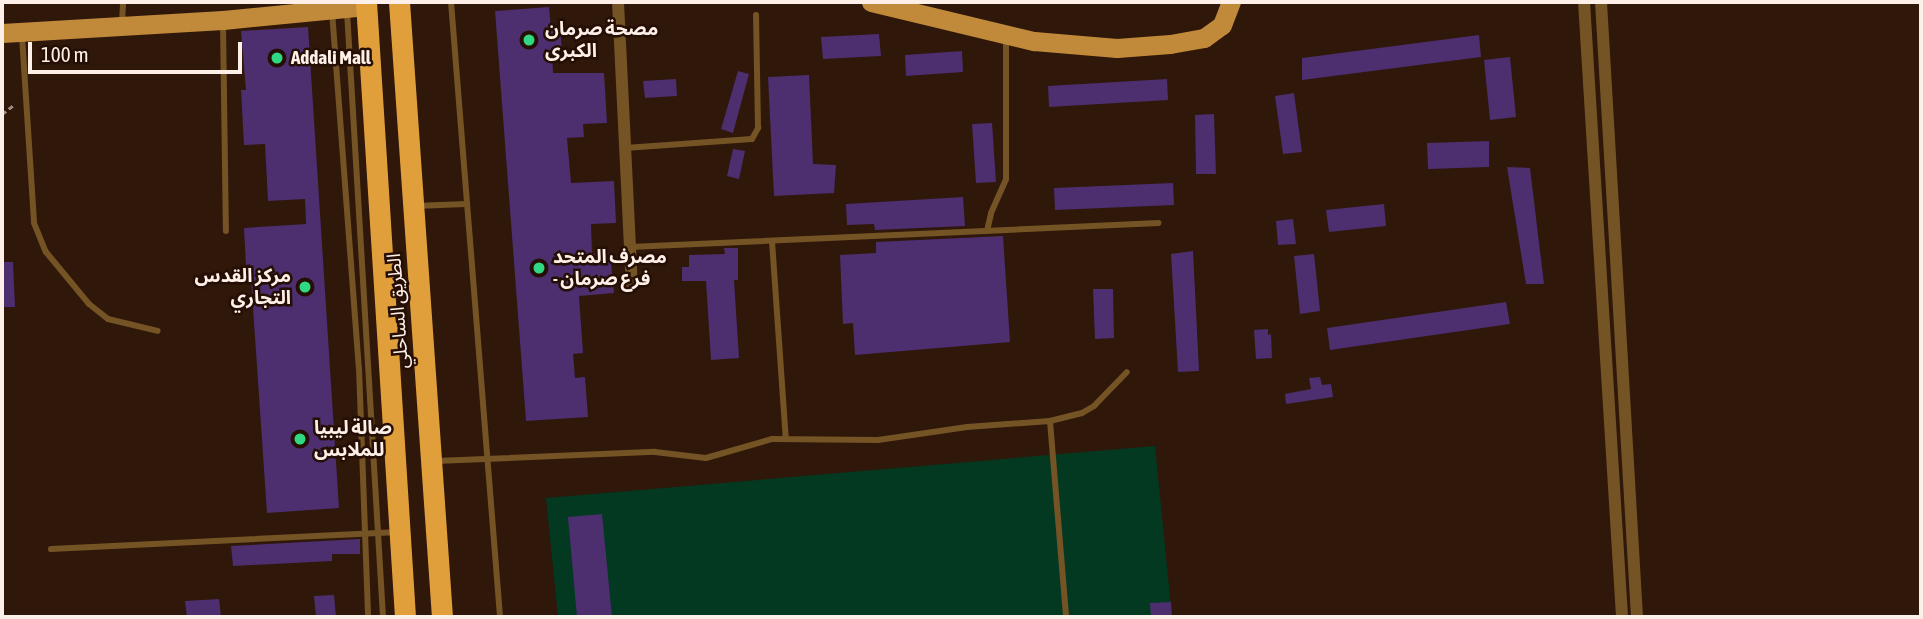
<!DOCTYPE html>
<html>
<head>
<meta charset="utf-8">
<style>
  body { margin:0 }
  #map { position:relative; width:1923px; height:619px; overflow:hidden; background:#2f170a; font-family:"Asap Condensed","Noto Sans Arabic",sans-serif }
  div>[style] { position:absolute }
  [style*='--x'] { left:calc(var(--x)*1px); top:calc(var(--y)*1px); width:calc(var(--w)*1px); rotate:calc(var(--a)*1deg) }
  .green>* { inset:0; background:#033921 }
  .building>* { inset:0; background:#4d2e6f }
  .path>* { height:2.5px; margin-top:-1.25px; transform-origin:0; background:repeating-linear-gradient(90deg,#9d8a80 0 5px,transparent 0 8.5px) }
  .lane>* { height:6px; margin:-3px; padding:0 3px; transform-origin:3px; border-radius:3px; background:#745324 }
  .street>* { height:12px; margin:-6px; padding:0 6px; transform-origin:6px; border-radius:6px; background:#745324 }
  .primary>* { height:19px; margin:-9.5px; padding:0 9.5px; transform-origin:9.5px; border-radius:9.5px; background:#c18a3b }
  .highway>* { height:21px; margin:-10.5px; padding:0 10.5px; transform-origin:10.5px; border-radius:10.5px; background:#e19f3c }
  .dots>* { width:19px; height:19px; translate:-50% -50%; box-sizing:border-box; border:4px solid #250e03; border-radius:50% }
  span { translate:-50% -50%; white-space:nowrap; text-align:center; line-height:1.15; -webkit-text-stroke:5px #250e03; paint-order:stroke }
  .poi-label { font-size:19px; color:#fef0e9; font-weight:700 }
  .left { translate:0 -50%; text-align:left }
  .right { translate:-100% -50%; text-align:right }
  .street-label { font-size:19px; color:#fef0e9 }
  .frame { position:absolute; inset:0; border:4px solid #fef0e9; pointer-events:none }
  .scale { position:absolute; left:28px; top:42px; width:214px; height:32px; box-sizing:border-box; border:4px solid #fef0e9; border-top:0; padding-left:9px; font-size:21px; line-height:24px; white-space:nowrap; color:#fef0e9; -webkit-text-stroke:5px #250e03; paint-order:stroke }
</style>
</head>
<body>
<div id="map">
  <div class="green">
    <i style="clip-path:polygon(1155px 446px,1172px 617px,558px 617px,546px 498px)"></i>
  </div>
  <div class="building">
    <i style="clip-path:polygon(549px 7px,551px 28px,560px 27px,562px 51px,552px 52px,553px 73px,604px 73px,607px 123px,583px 124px,584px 137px,567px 138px,571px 183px,614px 181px,616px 223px,591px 224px,592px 254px,610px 252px,614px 293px,579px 296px,583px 353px,573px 354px,575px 378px,585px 377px,588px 417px,526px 421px,495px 11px)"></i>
    <i style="clip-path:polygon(308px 27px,339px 508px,267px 513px,250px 264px,246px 265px,244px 228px,306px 224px,305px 199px,268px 201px,265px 144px,244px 145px,241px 90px,246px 90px,241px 31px)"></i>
    <i style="clip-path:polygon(879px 34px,881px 56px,823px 59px,821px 37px)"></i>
    <i style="clip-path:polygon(1479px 35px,1481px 57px,1302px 80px,1302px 58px)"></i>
    <i style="clip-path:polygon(962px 51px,963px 72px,906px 76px,905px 55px)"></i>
    <i style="clip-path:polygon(1510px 57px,1516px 117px,1490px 120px,1484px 60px)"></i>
    <i style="clip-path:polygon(738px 71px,749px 74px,733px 133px,721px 129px)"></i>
    <i style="clip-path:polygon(809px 75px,813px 164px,836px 165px,834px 193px,774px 196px,768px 77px)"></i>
    <i style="clip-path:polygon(676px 79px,677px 96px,645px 98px,643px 81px)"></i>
    <i style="clip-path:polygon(1167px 79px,1168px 100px,1049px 107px,1048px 86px)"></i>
    <i style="clip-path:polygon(1294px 93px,1302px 152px,1283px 154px,1275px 96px)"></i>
    <i style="clip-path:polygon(1214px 114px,1216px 174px,1196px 174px,1195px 115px)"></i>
    <i style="clip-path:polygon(992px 123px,996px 182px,976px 183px,972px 124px)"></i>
    <i style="clip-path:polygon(1489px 141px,1489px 167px,1428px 169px,1427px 143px)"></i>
    <i style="clip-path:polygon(733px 149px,745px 151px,739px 179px,727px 176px)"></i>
    <i style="clip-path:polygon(1507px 167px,1530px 168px,1544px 284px,1526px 284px)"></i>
    <i style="clip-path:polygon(1173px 183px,1174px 205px,1055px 210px,1054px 188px)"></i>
    <i style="clip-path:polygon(963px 197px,965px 226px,875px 230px,874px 224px,847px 225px,846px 204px)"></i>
    <i style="clip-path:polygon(1384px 204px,1386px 226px,1329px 232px,1326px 210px)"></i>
    <i style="clip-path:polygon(1293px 219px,1296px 244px,1278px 245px,1276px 221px)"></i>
    <i style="clip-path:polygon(1003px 236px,1010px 342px,855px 355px,853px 323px,843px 324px,840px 255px,876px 253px,876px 242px)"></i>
    <i style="clip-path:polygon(724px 248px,738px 248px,738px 280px,734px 280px,739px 358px,711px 360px,706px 281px,682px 281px,682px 267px,689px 267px,689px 255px,725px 254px)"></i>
    <i style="clip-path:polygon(1193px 251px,1199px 371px,1178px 372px,1171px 254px)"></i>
    <i style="clip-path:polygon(1314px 254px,1320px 311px,1300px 314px,1294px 256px)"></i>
    <i style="clip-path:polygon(2px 262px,13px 262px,15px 307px,2px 307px)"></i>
    <i style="clip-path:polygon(1093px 289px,1113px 289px,1114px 338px,1095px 339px)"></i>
    <i style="clip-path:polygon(1506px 302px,1510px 324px,1330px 350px,1327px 328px)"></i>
    <i style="clip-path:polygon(1268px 329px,1268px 335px,1271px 334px,1272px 358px,1256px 359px,1254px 330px)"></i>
    <i style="clip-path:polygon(1320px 377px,1322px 385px,1331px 384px,1333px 397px,1286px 404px,1285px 394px,1311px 389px,1309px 378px)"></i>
    <i style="clip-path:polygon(602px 514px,612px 617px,577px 617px,568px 517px)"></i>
    <i style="clip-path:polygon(360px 539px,360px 554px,332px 554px,332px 561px,233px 566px,231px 546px)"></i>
    <i style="clip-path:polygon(334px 595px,336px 617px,316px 617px,314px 596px)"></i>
    <i style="clip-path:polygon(219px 599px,221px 617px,187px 617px,185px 601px)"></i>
    <i style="clip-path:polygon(1171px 602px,1172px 617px,1151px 617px,1150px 603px)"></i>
  </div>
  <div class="path">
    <i style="--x:2;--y:114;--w:16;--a:-38"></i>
  </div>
  <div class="lane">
    <i style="--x:451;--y:2;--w:617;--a:85.44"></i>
    <i style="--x:332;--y:11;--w:358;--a:85.7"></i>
    <i style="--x:359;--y:368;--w:249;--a:87.9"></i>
    <i style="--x:347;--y:11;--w:607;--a:86.6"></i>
    <i style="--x:122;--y:23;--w:21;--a:-87"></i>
    <i style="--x:223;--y:23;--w:208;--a:89.2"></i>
    <i style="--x:22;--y:36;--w:187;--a:86.3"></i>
    <i style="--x:34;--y:223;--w:31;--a:68"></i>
    <i style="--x:46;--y:252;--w:67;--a:50.4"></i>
    <i style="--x:89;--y:304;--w:24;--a:38"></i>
    <i style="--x:108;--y:319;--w:51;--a:13.5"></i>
    <i style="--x:625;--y:148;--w:127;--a:-4.1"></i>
    <i style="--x:752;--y:139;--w:13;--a:-61"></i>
    <i style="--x:758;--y:128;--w:113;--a:-91"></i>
    <i style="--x:415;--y:206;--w:51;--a:-2.2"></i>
    <i style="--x:987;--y:231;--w:18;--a:-77"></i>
    <i style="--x:991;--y:213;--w:37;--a:-66"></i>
    <i style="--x:1006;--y:179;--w:141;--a:-90"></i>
    <i style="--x:772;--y:241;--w:198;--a:86"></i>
    <i style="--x:630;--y:247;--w:529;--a:-2.6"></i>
    <i style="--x:1050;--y:421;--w:197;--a:85.3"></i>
    <i style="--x:436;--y:461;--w:219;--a:-2.4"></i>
    <i style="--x:655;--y:452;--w:51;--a:6.7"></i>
    <i style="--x:706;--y:458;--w:69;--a:-16.1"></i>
    <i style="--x:772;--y:439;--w:106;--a:0.5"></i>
    <i style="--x:878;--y:440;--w:90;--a:-8.3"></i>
    <i style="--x:967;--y:427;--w:83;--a:-4.1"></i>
    <i style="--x:1050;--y:421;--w:33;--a:-14"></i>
    <i style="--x:1082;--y:413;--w:14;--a:-30"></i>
    <i style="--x:1094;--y:406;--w:47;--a:-45.9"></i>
    <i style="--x:51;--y:549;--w:343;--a:-2.8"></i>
  </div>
  <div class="street">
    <i style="--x:618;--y:2;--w:282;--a:87.2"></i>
    <i style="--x:1584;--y:2;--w:616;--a:86.46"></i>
    <i style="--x:1601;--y:2;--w:616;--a:86.65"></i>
  </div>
  <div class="primary">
    <i style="--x:871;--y:2;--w:168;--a:13.5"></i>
    <i style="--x:1034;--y:41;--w:83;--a:4.8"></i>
    <i style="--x:1117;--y:48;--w:53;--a:-4.3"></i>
    <i style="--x:1170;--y:44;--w:35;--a:-10"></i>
    <i style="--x:1204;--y:38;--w:22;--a:-36"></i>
    <i style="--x:1222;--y:25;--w:25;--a:-69"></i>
    <i style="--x:2;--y:33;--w:221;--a:-3.4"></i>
    <i style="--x:223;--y:20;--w:144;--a:-5.6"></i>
  </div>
  <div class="highway">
    <i style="--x:366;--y:2;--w:616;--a:86.37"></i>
    <i style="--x:399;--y:2;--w:617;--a:86"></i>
  </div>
  <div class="dots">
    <i style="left:529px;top:40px;background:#30d883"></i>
    <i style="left:277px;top:58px;background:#30d883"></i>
    <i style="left:539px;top:268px;background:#30d883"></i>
    <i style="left:305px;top:287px;background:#30d883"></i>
    <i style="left:300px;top:439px;background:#30d883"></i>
  </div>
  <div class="poi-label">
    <span class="left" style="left:545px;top:40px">مصحة صرمان<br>الكبرى</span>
    <span class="left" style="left:291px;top:58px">Addali Mall</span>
    <span class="left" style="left:553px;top:268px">مصرف المتحد<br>- فرع صرمان</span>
    <span class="right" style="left:291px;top:287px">مركز القدس<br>التجاري</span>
    <span class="left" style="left:314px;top:439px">صالة ليبيا<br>للملابس</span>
  </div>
  <div class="street-label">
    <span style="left:398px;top:311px;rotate:-94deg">الطريق الساحلي</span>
  </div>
  <div class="frame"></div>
  <div class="scale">100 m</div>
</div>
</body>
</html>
